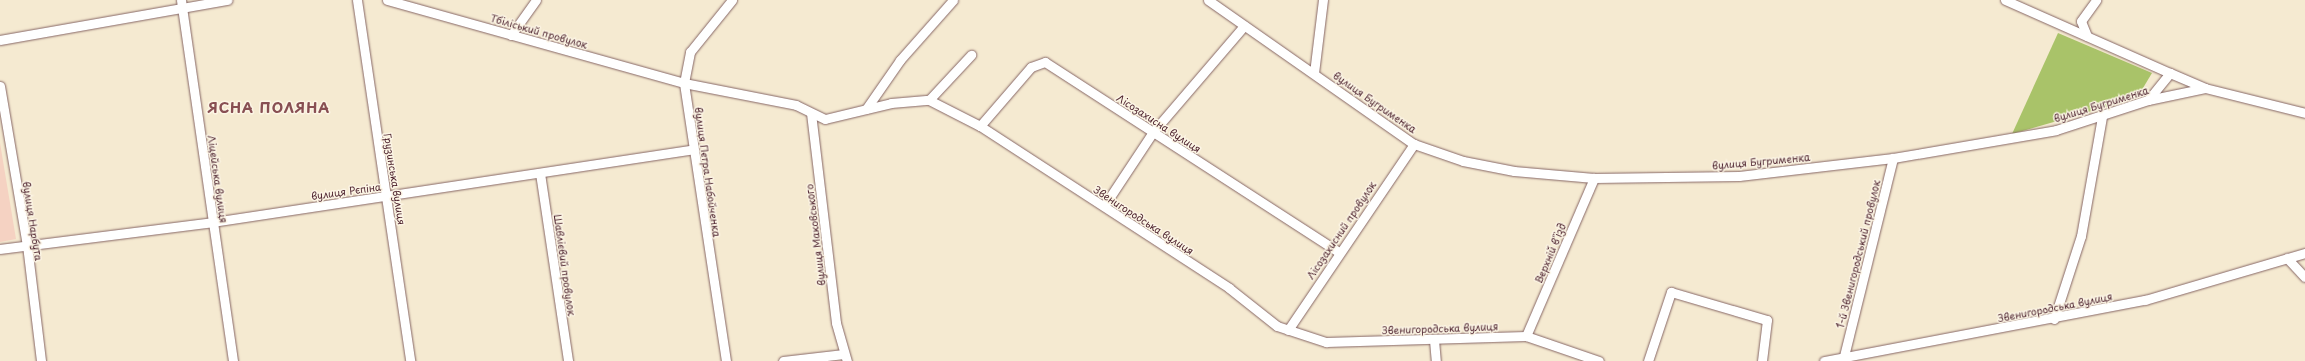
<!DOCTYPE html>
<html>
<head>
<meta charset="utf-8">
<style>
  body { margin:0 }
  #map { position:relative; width:2305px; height:361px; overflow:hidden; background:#f5ead1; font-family:"Playpen Sans",sans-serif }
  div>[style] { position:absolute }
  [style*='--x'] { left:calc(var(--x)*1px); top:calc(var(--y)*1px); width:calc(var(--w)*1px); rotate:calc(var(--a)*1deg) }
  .built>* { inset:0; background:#f5d2c2 }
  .green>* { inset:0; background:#a9c369 }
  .roads { filter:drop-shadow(0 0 1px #866665) drop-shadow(0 0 1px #866665) }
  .street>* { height:9px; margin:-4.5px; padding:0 4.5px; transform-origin:4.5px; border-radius:4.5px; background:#fff }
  span { translate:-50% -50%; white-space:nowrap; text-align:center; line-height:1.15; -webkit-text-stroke:3px #fcf5e5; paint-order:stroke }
  .street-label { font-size:10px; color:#4a1f2b }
  .district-label { font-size:14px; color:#884f53; font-weight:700; letter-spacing:1px }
</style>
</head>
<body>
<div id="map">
  <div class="built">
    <i style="clip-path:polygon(0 143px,16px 239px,0 242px)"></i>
  </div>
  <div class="green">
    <i style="clip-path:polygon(2058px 33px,2152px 73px,2137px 98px,2012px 134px)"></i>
  </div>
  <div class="roads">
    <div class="street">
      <i style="--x:181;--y:0;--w:365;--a:81.8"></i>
      <i style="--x:357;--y:0;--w:365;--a:81.6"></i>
      <i style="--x:387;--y:0;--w:308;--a:15.6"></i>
      <i style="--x:684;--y:83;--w:114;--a:11.1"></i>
      <i style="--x:796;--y:105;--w:32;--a:26"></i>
      <i style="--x:825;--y:119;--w:68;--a:-13.6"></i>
      <i style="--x:891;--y:103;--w:38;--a:-5"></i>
      <i style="--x:929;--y:100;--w:57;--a:27"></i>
      <i style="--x:980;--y:126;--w:297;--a:33"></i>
      <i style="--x:1229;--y:288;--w:61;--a:38.4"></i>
      <i style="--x:1277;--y:326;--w:52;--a:18.1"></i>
      <i style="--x:1326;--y:342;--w:200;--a:-1.7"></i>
      <i style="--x:1526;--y:336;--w:77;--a:18.9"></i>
      <i style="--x:1208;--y:0;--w:251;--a:35"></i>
      <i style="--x:1414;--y:144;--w:52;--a:19.1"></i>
      <i style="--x:1463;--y:161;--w:52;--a:11.1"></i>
      <i style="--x:1514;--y:171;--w:80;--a:5"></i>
      <i style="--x:1594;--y:178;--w:145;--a:-0.8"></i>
      <i style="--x:1739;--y:176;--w:155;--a:-6.7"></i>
      <i style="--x:1893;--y:158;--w:165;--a:-9.7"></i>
      <i style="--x:2056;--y:130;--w:97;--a:-18.1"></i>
      <i style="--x:2148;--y:100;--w:58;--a:-11.9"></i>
      <i style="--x:2205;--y:88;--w:103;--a:14"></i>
      <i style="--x:2005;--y:0;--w:180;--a:23.9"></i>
      <i style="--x:511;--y:35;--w:43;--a:-54.5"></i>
      <i style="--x:2087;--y:36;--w:16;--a:-112"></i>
      <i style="--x:2081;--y:21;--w:26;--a:-54"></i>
      <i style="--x:0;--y:40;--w:231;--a:-10"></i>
      <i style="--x:1314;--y:73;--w:74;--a:-83"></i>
      <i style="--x:0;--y:86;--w:161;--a:80.4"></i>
      <i style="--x:27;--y:245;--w:117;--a:83.1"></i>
      <i style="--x:929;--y:100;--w:62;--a:-47"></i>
      <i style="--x:2148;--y:100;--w:35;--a:-51"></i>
      <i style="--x:2170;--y:73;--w:38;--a:23"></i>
      <i style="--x:866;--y:109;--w:60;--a:-55.2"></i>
      <i style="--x:900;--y:60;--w:80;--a:-48.5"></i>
      <i style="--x:811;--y:113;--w:211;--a:83.2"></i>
      <i style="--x:836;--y:323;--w:40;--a:74"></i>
      <i style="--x:980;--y:126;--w:78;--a:-49.2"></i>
      <i style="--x:1031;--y:67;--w:15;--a:-20"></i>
      <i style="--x:1045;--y:62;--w:350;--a:32.9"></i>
      <i style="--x:540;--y:173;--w:190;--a:81.5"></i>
      <i style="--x:1104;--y:206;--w:89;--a:-56.5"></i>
      <i style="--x:1153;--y:132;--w:140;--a:-49.4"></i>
      <i style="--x:0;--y:249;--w:215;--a:-7.2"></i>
      <i style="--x:213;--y:222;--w:486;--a:-8.6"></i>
      <i style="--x:2287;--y:258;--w:26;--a:47"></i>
      <i style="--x:2054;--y:319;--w:87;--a:-72"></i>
      <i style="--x:2081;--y:236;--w:121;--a:-80"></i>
      <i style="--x:1288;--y:330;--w:225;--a:-55.9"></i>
      <i style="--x:1526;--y:336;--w:172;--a:-66.7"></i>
      <i style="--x:1434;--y:340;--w:21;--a:85"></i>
      <i style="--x:1844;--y:356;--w:204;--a:-76.1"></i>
      <i style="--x:726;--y:361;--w:281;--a:-98.6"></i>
      <i style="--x:684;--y:83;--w:32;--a:-79"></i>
      <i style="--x:690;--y:52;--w:67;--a:-51.1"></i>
      <i style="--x:783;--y:361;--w:61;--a:-6.5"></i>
      <i style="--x:1648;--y:361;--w:73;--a:-71.6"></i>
      <i style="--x:1671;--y:292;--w:100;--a:16.3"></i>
      <i style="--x:1767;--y:320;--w:41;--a:97"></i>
      <i style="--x:1824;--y:361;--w:327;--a:-10.8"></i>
      <i style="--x:2145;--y:300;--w:167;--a:-16.4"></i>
    </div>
  </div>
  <div class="street-label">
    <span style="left:539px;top:31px;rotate:16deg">Тбіліський провулок</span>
    <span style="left:1375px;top:102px;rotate:35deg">вулиця Бугрименка</span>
    <span style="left:2101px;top:104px;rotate:-17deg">вулиця Бугрименка</span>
    <span style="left:1159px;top:123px;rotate:33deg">Лісозахисна вулиця</span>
    <span style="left:1761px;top:161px;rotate:-5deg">вулиця Бугрименка</span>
    <span style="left:708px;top:172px;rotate:82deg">вулиця Петра Набойченка</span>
    <span style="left:218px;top:179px;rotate:82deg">Ліцейська вулиця</span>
    <span style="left:395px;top:179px;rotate:81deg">Грузинська вулиця</span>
    <span style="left:346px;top:191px;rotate:-8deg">вулиця Рєпіна</span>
    <span style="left:1144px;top:220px;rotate:33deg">Звенигородська вулиця</span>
    <span style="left:33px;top:221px;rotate:81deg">вулиця Нарбута</span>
    <span style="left:1341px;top:230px;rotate:-56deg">Лісозахисний провулок</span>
    <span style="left:815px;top:235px;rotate:-97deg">вулиця Маковського</span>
    <span style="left:1550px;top:253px;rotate:-67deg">Верхній в'їзд</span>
    <span style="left:1858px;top:254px;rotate:-76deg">1-й Звенигородський провулок</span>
    <span style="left:565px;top:265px;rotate:82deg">Шавлієвий провулок</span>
    <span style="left:2055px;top:307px;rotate:-11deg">Звенигородська вулиця</span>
    <span style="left:1440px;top:328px;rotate:-2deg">Звенигородська вулиця</span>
  </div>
  <div class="district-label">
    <span style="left:269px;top:108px">ЯСНА ПОЛЯНА</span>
  </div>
</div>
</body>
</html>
